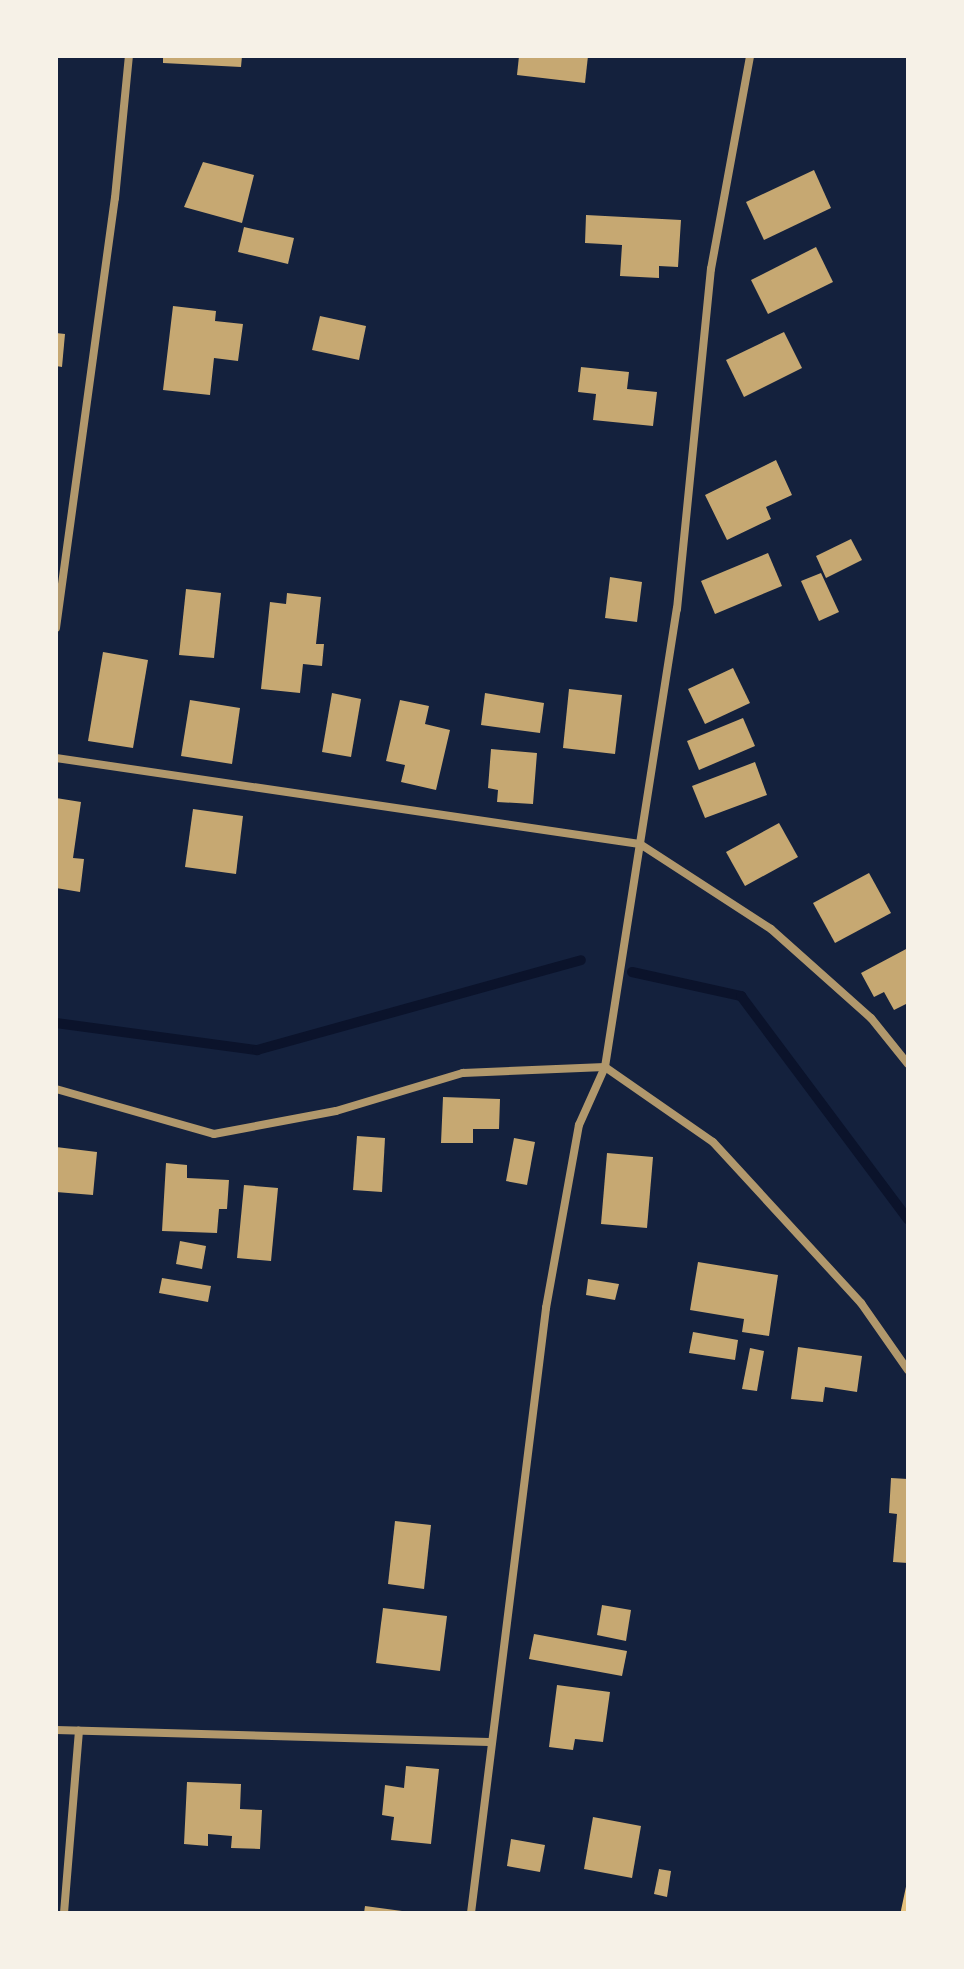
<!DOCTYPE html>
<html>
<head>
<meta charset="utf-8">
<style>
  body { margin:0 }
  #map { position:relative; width:964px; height:1969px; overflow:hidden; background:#14213d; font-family:Barlow,sans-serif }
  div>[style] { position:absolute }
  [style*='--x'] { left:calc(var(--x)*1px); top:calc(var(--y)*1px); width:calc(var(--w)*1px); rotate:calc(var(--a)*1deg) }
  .stream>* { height:10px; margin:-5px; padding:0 5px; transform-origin:5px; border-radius:5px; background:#0b132b }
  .building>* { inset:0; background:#c6a872 }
  .path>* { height:5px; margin:-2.5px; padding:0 2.5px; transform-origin:2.5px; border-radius:2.5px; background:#e5c07b }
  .minor>* { height:8px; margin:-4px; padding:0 4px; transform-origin:4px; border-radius:4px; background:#b1986c }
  span { translate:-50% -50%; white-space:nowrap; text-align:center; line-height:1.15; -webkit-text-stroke:7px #f6f1e7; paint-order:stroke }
  .frame { position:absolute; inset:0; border:58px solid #f6f1e7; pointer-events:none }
</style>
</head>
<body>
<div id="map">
  <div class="stream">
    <i style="--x:632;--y:972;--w:112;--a:12.4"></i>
    <i style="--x:741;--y:996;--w:279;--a:53.2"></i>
    <i style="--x:56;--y:1023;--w:203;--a:7.7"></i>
    <i style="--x:257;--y:1050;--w:336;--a:-15.5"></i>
  </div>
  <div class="building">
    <i style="clip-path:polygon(163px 56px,242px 56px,241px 67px,163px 63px)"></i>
    <i style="clip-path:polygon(519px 56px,588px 56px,585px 83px,517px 75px)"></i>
    <i style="clip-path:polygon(203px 162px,254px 175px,242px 223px,184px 207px)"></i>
    <i style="clip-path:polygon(814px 170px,831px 208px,764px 240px,746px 202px)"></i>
    <i style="clip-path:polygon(586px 215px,681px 220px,678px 267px,659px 266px,659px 278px,620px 276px,622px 245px,585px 243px)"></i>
    <i style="clip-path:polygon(244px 227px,294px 238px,288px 264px,238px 252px)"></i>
    <i style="clip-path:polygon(816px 247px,833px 282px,768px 314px,751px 280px)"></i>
    <i style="clip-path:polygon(173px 306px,216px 311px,215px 321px,243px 324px,238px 361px,214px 358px,210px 395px,163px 390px)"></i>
    <i style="clip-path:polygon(320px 316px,366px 326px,359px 360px,312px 350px)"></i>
    <i style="clip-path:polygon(784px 332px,802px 368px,744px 397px,726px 360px)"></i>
    <i style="clip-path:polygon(56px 333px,65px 334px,62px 367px,56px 366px)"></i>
    <i style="clip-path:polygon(581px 367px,629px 372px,627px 389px,657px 392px,653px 426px,593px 420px,596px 394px,578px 392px)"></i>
    <i style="clip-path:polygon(776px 460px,792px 495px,766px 507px,771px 519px,727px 540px,705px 495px)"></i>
    <i style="clip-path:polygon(851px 539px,862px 560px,826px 578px,816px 556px)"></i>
    <i style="clip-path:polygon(768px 553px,782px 586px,715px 614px,701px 581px)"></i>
    <i style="clip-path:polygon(821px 573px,839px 612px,819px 621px,801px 581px)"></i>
    <i style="clip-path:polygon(610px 577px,642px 582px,637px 622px,605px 618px)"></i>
    <i style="clip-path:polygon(186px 589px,221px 593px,214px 658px,179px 655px)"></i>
    <i style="clip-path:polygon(287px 593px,321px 597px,316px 644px,324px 644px,322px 666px,303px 664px,300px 693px,261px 689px,270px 602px,286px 604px)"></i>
    <i style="clip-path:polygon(103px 652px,148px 660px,133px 748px,88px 741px)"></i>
    <i style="clip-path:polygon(733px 668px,750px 703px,705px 724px,688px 689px)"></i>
    <i style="clip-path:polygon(569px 689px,622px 695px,615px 754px,563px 748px)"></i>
    <i style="clip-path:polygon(332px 693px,361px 699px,351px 757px,322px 752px)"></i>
    <i style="clip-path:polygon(485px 693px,544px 703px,540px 733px,481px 725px)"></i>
    <i style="clip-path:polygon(190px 700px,240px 708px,232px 764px,181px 756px)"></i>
    <i style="clip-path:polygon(400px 700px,429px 706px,425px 724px,450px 730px,436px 790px,401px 782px,405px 765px,386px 761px)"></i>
    <i style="clip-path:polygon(743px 718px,755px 746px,699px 770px,687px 741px)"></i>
    <i style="clip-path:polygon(491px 749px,537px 753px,533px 804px,497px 802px,498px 790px,488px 788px)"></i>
    <i style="clip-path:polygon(755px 762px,767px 795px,705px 818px,692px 786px)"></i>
    <i style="clip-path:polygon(56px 798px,81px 802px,73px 858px,84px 859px,80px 892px,56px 888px)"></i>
    <i style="clip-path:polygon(193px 809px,243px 816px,236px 874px,185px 867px)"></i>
    <i style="clip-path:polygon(779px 823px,798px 857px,745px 886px,726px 852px)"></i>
    <i style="clip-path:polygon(869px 873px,891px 913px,835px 943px,813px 903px)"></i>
    <i style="clip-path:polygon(908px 948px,908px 1003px,894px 1010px,884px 992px,874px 997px,861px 973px)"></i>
    <i style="clip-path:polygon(443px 1097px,500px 1099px,499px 1129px,473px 1129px,473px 1143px,441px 1143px)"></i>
    <i style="clip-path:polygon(357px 1136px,385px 1138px,382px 1192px,353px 1190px)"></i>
    <i style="clip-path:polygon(514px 1138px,535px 1142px,527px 1185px,506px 1181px)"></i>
    <i style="clip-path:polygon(56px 1147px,97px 1152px,93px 1195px,56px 1192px)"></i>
    <i style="clip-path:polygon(607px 1153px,653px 1157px,647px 1228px,601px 1224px)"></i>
    <i style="clip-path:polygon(166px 1163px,187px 1165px,187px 1178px,229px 1180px,227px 1209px,219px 1209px,217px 1233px,162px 1231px)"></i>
    <i style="clip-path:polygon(244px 1185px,278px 1188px,271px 1261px,237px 1258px)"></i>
    <i style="clip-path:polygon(180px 1241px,206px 1246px,202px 1269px,176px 1264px)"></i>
    <i style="clip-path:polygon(698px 1262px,778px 1275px,769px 1336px,742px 1332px,744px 1319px,690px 1310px)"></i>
    <i style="clip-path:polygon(162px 1278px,211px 1286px,208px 1302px,159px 1293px)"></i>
    <i style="clip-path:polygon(588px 1279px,619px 1284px,615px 1300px,586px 1295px)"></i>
    <i style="clip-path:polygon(693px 1332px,738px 1340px,735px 1360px,689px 1353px)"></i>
    <i style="clip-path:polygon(798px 1347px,862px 1356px,857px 1392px,825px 1387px,823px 1402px,791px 1399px)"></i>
    <i style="clip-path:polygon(750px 1348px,764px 1351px,757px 1391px,742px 1389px)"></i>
    <i style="clip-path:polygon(891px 1478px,908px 1479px,908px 1563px,893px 1562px,897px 1514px,889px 1513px)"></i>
    <i style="clip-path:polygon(395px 1521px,431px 1525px,424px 1589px,388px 1584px)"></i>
    <i style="clip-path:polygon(602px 1605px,631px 1610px,626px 1641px,597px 1635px)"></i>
    <i style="clip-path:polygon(383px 1608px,447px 1616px,440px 1671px,376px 1663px)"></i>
    <i style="clip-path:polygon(534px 1634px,627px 1651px,622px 1676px,529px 1659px)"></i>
    <i style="clip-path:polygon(557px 1685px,610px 1692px,603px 1742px,575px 1739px,573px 1750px,549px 1747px)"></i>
    <i style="clip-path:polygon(406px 1766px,439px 1769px,431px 1844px,391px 1840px,394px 1817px,382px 1815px,385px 1785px,404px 1788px)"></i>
    <i style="clip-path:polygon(187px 1782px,241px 1784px,240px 1809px,262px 1810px,260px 1849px,231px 1848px,232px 1836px,208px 1834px,208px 1846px,184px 1844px)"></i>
    <i style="clip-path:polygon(593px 1817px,641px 1826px,632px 1878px,584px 1869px)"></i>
    <i style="clip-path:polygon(511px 1839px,545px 1845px,540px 1872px,507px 1866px)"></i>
    <i style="clip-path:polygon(659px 1869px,671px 1871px,667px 1897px,654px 1894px)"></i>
    <i style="clip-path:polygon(365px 1906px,402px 1911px,402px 1913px,364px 1913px)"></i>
  </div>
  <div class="path">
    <i style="--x:903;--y:1910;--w:25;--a:-78"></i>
  </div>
  <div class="minor">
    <i style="--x:56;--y:628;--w:434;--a:-82.2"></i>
    <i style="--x:115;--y:198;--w:143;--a:-84.4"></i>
    <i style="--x:56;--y:758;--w:590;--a:8.38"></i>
    <i style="--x:640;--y:844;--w:156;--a:33"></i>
    <i style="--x:771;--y:929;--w:134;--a:41.7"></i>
    <i style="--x:871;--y:1018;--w:59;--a:51.2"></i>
    <i style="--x:56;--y:1089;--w:164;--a:15.9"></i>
    <i style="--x:214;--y:1134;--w:124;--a:-10.7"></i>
    <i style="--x:336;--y:1111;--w:133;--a:-16.7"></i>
    <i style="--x:463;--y:1073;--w:142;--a:-2.4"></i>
    <i style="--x:605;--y:1067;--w:131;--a:34.8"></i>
    <i style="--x:713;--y:1142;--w:219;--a:47.4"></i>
    <i style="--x:861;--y:1303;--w:82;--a:55"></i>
    <i style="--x:56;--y:1730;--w:433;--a:1.6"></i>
    <i style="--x:64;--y:1913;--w:183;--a:-85.3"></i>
    <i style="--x:471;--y:1913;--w:610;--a:-82.93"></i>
    <i style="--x:546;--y:1308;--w:186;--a:-79.8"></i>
    <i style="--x:579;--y:1125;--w:64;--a:-65.9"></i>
    <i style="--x:605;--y:1067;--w:464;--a:-81.1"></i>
    <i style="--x:677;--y:609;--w:342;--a:-84.3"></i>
    <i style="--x:711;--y:269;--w:217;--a:-79.6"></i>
  </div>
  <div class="frame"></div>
</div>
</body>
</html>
